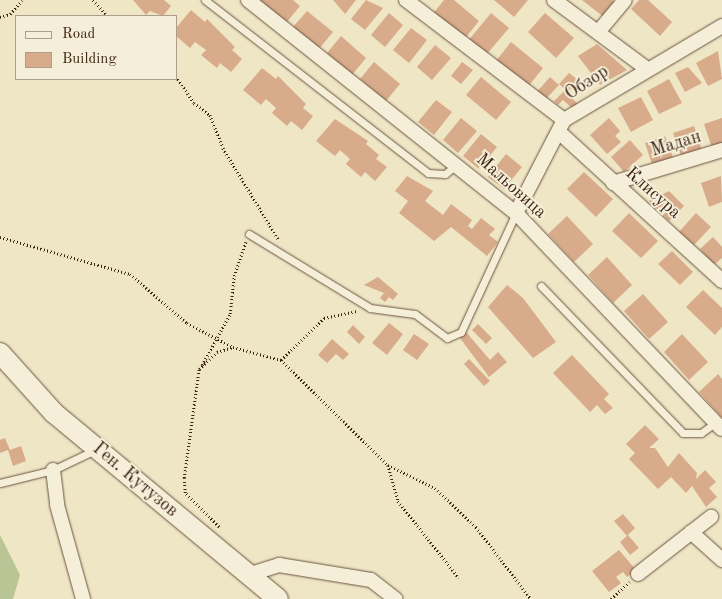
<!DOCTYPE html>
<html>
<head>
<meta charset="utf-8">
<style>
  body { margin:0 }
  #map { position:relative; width:722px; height:599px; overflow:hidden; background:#efe6c5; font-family:"Old Standard TT",serif }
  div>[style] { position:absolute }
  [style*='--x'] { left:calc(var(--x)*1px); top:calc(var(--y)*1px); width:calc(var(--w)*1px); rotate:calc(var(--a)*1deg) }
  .green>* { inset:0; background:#b9c595 }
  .building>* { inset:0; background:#d8ab8b }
  .path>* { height:2.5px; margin-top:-1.25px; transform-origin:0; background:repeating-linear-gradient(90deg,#3e2414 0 1px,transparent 0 3.5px) }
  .roads { filter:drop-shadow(0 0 1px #6a5440) drop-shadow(0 0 1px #6a5440) }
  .lane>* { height:7px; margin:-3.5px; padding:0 3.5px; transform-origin:3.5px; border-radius:3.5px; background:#f5efd9 }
  .street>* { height:14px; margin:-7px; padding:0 7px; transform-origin:7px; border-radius:7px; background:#f5efd9 }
  .secondary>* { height:20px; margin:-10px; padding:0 10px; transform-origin:10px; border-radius:10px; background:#f5efd9 }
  span { translate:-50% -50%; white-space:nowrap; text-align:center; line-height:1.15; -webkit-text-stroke:4px #f5efd9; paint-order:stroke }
  .street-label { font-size:18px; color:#3e2414 }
  .legend { position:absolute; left:15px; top:15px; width:162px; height:65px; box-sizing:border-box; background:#f5efd9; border:1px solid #ac9e8a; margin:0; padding:6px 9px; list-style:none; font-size:15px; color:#3e2414 }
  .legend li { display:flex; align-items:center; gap:10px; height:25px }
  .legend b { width:25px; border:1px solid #ac9e8a }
</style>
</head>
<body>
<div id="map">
  <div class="green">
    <i style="clip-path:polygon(0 535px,20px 575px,13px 599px,0 599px)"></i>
  </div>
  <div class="building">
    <i style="clip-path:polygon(133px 0,164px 0,171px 6px,163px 16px,150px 11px,146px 15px)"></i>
    <i style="clip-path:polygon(259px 0,293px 0,300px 6px,286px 23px)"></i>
    <i style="clip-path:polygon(333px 0,356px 0,345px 14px)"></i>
    <i style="clip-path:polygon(366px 0,383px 8px,365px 30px,351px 19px)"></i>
    <i style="clip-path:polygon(444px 0,454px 0,479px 21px,463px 41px,432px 15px)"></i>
    <i style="clip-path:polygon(494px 0,528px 0,514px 17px)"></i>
    <i style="clip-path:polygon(582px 0,612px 0,616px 3px,605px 18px)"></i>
    <i style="clip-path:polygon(639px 0,648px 0,672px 22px,660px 36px,631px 9px)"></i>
    <i style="clip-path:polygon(191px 10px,205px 22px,207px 19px,235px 47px,232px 50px,242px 59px,231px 72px,220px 63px,217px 68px,201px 55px,206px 50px,195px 42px,190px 48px,176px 36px,176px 28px)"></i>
    <i style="clip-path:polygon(307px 11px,333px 32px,319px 49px,293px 27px)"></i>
    <i style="clip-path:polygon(389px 13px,403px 25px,385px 47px,371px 35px)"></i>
    <i style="clip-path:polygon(491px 13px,509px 28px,486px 55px,468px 41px)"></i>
    <i style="clip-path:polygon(545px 13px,574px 38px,556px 58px,528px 32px)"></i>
    <i style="clip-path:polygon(411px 28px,427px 40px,409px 63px,393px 50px)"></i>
    <i style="clip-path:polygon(341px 36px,366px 58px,352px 75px,327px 53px)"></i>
    <i style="clip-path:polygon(511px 42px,543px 68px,527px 88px,495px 62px)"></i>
    <i style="clip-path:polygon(597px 44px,627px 70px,600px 85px,578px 56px)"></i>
    <i style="clip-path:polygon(435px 45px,451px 58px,432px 80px,417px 67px)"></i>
    <i style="clip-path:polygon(718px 51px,722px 79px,708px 86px,696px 63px)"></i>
    <i style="clip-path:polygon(374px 62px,400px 84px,386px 101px,360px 79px)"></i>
    <i style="clip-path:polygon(462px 62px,473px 70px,461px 84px,451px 76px)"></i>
    <i style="clip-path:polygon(688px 67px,702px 83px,685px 92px,675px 73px)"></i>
    <i style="clip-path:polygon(262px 68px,276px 79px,278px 76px,306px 104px,303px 108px,313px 116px,302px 130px,291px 121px,287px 126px,272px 113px,276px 108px,266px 99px,261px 105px,243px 90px)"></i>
    <i style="clip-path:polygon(569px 73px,578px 80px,568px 92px,559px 84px)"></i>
    <i style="clip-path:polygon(481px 77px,511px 102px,496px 120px,466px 95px)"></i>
    <i style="clip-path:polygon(550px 77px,559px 85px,544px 101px,535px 94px)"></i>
    <i style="clip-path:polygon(669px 79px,682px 103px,659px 114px,647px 91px)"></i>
    <i style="clip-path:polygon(564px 91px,578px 104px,573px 109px,563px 100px,558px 105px,554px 101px)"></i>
    <i style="clip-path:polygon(641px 97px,653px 120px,631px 132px,618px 108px)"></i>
    <i style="clip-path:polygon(436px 100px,452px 112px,434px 135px,418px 122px)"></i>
    <i style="clip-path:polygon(461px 118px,477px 131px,458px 153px,443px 140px)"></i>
    <i style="clip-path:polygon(609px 118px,620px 131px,615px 136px,621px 142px,607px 154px,590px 135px)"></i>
    <i style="clip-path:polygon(722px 118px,722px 145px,712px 148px,704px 124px)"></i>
    <i style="clip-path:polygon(335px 119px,368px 141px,366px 144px,379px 155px,376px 159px,387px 167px,375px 181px,365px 172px,361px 177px,346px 164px,350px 159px,340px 150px,335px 156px,316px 141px)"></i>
    <i style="clip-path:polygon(694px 126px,702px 151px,682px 158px,673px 133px)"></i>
    <i style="clip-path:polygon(481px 134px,497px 147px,479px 169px,463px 156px)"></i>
    <i style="clip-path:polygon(665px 136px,674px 160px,653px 167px,645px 143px)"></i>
    <i style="clip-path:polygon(630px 140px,643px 155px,624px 172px,611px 157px)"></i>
    <i style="clip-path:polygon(506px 154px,522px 167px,504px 189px,488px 177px)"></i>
    <i style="clip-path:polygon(584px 172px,613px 199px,596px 217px,567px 189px)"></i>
    <i style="clip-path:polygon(407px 176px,433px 191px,425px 201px,443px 215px,451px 204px,472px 220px,468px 226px,472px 229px,481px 218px,495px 229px,489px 235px,498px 242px,487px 256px,451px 227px,434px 241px,399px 213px,408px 201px,395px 191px)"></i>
    <i style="clip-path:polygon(721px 176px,722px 202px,709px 207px,701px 183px)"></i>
    <i style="clip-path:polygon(669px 191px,684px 206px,669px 221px,649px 201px)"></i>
    <i style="clip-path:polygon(629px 213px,658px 241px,641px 258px,612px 231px)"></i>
    <i style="clip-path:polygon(696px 213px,711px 227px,694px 245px,679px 232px)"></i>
    <i style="clip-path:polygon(567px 216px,593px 244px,574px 262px,548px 234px)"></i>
    <i style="clip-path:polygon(713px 237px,722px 247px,722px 258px,714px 265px,700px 249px)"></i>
    <i style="clip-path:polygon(672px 251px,693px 272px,680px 285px,658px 264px)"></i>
    <i style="clip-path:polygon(607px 257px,632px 285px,613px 303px,588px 275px)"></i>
    <i style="clip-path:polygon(378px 277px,398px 294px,393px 300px,389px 297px,385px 302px,380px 298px,384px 293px,364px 285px)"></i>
    <i style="clip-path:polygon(507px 285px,523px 298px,556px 342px,533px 358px,488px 307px)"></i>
    <i style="clip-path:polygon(703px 290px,722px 308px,722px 327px,715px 335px,686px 307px)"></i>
    <i style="clip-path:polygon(643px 294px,668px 322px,649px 339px,624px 311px)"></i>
    <i style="clip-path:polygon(389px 323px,403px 334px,387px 355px,372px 343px)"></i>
    <i style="clip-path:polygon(478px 324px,492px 338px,486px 344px,472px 330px)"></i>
    <i style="clip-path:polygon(353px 325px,365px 337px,359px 344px,347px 332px)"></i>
    <i style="clip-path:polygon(466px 332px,490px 360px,498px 352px,507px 362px,489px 377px,460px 338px)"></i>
    <i style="clip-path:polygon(414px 334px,429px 344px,417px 360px,403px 350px)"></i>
    <i style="clip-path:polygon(682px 334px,708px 362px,689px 380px,664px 352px)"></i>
    <i style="clip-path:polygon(332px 339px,349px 354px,343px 360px,336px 354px,327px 363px,318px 355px)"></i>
    <i style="clip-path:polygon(572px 355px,609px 394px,604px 399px,613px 408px,605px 414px,597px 405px,590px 412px,553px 373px)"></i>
    <i style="clip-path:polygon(469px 359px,490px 381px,484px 386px,464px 364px)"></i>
    <i style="clip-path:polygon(718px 374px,722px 379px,722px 418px,699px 392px)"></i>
    <i style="clip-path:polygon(645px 425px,659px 439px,649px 448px,655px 448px,668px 467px,679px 453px,697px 473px,696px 479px,705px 470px,716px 482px,709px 488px,717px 497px,706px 507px,692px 486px,686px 493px,671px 477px,658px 489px,629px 459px,635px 453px,626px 444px)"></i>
    <i style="clip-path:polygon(5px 438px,10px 450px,21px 446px,26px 461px,13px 466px,8px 450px,0 453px,0 440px)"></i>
    <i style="clip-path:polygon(623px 514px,635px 528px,627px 536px,614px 521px)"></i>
    <i style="clip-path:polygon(628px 535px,639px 548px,630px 555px,620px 542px)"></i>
    <i style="clip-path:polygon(619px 550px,636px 570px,627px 577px,623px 572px,616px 577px,621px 583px,609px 592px,592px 571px)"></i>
  </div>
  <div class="path">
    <i style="--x:93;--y:0;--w:22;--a:47"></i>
    <i style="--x:0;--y:17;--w:10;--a:-17"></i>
    <i style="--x:10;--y:14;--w:18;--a:-49"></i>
    <i style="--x:176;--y:76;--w:32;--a:56"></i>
    <i style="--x:194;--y:103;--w:20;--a:37"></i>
    <i style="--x:210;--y:115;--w:35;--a:68"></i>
    <i style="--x:223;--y:148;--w:108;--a:58.7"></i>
    <i style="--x:0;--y:237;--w:135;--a:15.9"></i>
    <i style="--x:130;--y:274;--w:75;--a:40.7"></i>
    <i style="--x:187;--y:323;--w:52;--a:27.6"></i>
    <i style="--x:281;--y:360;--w:60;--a:-44.3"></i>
    <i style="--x:324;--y:318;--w:33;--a:-12"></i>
    <i style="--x:202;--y:365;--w:58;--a:-61.2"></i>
    <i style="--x:230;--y:314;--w:38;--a:-84"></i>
    <i style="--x:234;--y:276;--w:36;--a:-71"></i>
    <i style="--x:388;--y:465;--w:37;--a:74"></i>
    <i style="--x:398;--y:501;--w:98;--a:51.6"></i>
    <i style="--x:219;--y:527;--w:48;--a:-135"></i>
    <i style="--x:185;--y:493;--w:15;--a:-94"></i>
    <i style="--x:184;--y:478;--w:110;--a:-82.2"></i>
    <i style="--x:199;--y:369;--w:25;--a:-43"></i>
    <i style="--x:217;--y:352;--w:17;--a:-17"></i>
    <i style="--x:233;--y:347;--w:50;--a:15.2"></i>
    <i style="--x:281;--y:360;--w:150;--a:44.5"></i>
    <i style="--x:388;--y:465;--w:52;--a:26.1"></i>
    <i style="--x:435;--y:488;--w:57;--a:43.6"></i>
    <i style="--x:476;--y:527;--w:91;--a:52.6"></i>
    <i style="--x:611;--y:599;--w:25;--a:-43"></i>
  </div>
  <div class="roads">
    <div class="lane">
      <i style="--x:205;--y:0;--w:282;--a:37.8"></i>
      <i style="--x:428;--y:173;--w:17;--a:3"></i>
      <i style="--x:445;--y:174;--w:14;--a:-39"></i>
      <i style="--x:249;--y:234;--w:142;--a:31.4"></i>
      <i style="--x:370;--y:308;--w:45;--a:7.6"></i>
      <i style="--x:415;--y:314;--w:40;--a:37"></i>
      <i style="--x:447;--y:338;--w:15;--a:-23"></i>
      <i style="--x:461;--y:332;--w:131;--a:-65.2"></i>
      <i style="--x:541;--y:286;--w:204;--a:46"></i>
      <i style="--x:683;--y:433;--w:18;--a:0"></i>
      <i style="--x:701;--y:433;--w:19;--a:-36"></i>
      <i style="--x:0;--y:483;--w:55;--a:-13.8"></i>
      <i style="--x:53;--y:470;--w:47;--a:-25.5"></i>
    </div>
    <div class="street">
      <i style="--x:248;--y:0;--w:342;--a:38.5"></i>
      <i style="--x:516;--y:213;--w:298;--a:46.4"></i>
      <i style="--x:406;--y:0;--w:198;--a:37.2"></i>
      <i style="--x:554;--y:0;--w:114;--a:36.5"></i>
      <i style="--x:599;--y:31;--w:40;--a:-50"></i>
      <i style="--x:559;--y:132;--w:221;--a:42.4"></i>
      <i style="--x:613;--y:183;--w:114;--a:-16.8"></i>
      <i style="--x:516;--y:213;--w:105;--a:-62.7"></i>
      <i style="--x:564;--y:120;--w:184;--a:-30.7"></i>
      <i style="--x:53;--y:470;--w:35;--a:83"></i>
      <i style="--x:57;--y:505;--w:98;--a:74.5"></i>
      <i style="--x:691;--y:532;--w:42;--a:42.1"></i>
      <i style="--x:638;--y:574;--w:93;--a:-38"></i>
      <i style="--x:248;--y:575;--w:33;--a:-18"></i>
      <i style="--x:279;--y:565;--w:93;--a:9.3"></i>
      <i style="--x:371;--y:580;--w:31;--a:38"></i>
    </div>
    <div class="secondary">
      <i style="--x:0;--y:353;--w:81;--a:48"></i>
      <i style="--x:54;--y:413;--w:291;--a:39.7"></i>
    </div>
  </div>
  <div class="street-label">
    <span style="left:587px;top:83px;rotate:-33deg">Обзор</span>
    <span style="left:676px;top:144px;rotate:-17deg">Мадан</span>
    <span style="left:511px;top:186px;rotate:42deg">Мальовица</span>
    <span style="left:653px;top:193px;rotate:42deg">Клисура</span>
    <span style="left:135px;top:480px;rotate:40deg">Ген. Кутузов</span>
  </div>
  <ul class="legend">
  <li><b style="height:6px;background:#f5efd9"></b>Road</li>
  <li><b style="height:14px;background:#d8ab8b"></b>Building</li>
  </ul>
</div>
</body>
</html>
